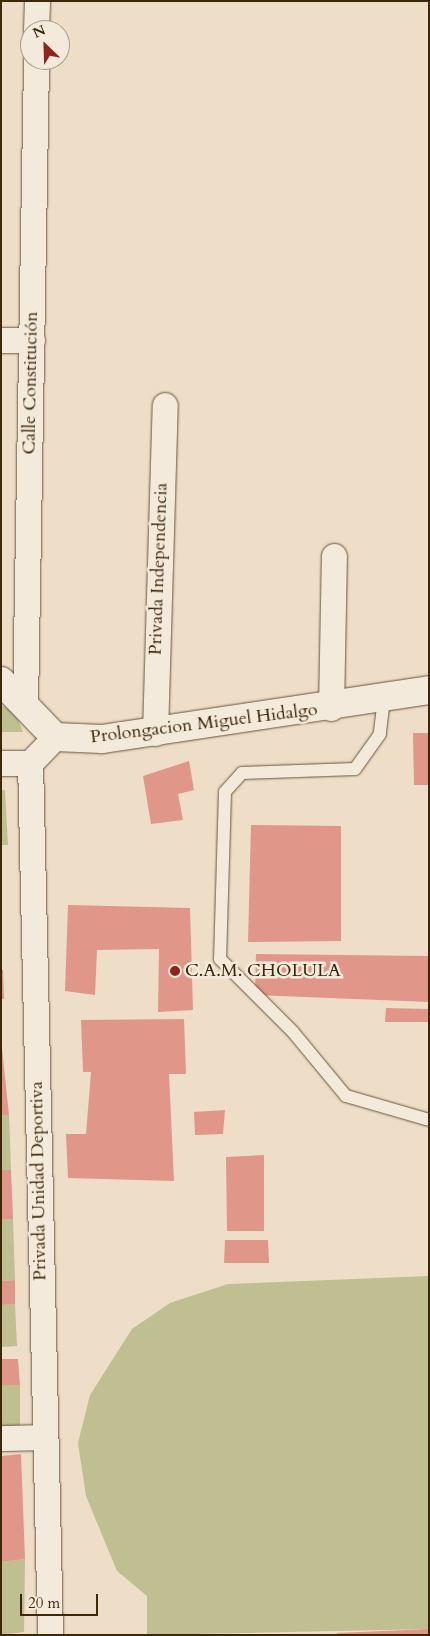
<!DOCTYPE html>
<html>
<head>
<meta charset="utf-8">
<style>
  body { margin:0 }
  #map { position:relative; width:430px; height:1636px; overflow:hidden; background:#eedec7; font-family:Cardo,serif }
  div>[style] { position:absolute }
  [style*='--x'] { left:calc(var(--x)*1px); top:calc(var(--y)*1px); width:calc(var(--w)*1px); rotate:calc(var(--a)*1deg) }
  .green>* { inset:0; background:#bfbf91 }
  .building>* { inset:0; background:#e09688 }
  .roads { filter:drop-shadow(0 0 1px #695538) drop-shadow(0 0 1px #695538) }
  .lane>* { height:12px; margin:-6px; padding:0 6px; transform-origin:6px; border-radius:6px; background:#f4eadb }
  .street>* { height:25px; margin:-12.5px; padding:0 12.5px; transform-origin:12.5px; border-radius:12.5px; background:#f4eadb }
  .secondary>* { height:28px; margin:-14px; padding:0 14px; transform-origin:14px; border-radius:14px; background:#f4eadb }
  .dots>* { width:14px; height:14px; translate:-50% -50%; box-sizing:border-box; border:2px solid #f4eadb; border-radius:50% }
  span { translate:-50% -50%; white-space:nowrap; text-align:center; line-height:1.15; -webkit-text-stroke:5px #f4eadb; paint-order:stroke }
  .street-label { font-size:18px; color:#3d2709 }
  .poi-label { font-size:18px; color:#3d2709 }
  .left { translate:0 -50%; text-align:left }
  .frame { position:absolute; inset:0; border:2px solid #3d2709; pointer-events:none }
  .north { position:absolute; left:20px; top:20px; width:50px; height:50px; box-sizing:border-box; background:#f4eadb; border:1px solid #ab9c87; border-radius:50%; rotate:336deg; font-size:14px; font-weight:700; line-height:20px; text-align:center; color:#3d2709 }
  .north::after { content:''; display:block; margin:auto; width:18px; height:22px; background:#8f2418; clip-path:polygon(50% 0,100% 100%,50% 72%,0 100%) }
  .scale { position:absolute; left:20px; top:1594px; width:78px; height:22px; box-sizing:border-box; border:2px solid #3d2709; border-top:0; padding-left:6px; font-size:15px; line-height:18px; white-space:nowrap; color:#3d2709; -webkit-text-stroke:4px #f4eadb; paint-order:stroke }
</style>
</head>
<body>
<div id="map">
  <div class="green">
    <i style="clip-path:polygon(1px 705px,16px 714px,23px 732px,1px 732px)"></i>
    <i style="clip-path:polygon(1px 790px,5px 790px,8px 845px,1px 845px)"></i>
    <i style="clip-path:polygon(1px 1115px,9px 1115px,11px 1170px,1px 1170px)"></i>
    <i style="clip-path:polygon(13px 1219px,15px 1280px,1px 1281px,1px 1220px)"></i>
    <i style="clip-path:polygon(429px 1276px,429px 1629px,147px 1635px,147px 1596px,117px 1571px,86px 1496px,78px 1443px,90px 1395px,132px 1329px,170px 1303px,228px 1284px)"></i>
    <i style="clip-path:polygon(15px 1304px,17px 1346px,1px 1347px,1px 1305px)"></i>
    <i style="clip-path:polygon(1px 1385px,20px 1385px,20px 1429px,1px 1430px)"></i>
    <i style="clip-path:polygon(25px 1559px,24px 1632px,1px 1635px,1px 1562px)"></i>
  </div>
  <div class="building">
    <i style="clip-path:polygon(413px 733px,429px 733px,429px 785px,414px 785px)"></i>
    <i style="clip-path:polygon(189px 761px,194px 790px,178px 794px,183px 820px,151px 824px,143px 776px)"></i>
    <i style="clip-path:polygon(251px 825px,341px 826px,341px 941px,248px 942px)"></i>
    <i style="clip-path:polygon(68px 905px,190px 908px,193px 1010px,158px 1012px,159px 949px,97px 950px,95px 995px,65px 991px)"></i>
    <i style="clip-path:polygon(256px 954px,429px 956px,429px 1002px,255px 995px)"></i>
    <i style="clip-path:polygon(1px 970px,3px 970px,4px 999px,1px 999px)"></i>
    <i style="clip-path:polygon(386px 1008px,429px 1009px,429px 1022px,385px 1022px)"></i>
    <i style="clip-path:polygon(184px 1019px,186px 1074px,169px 1074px,174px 1181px,68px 1178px,66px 1134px,86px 1134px,91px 1072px,83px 1072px,81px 1020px)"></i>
    <i style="clip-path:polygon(1px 1039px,9px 1115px,1px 1115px)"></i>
    <i style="clip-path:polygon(225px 1110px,223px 1134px,195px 1135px,194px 1112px)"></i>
    <i style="clip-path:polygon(264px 1155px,264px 1231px,227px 1231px,226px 1157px)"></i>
    <i style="clip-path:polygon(1px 1170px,11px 1170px,13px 1219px,1px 1220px)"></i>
    <i style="clip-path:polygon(225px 1240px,268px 1240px,269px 1263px,224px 1263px)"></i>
    <i style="clip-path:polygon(15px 1280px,15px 1304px,1px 1305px,1px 1281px)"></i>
    <i style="clip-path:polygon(1px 1359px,18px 1359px,20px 1385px,1px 1385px)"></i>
    <i style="clip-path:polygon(21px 1454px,25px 1559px,1px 1562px,1px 1456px)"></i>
    <i style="clip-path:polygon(429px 1629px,429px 1635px,337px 1635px,337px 1633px)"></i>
  </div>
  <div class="roads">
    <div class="lane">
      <i style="--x:384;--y:699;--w:35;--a:97"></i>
      <i style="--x:380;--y:734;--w:43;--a:125.5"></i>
      <i style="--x:355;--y:769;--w:113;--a:178"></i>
      <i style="--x:242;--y:773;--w:25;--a:132"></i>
      <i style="--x:225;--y:792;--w:167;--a:91.7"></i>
      <i style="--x:220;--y:959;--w:103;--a:45"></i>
      <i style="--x:293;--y:1032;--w:83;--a:50.4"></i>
      <i style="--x:346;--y:1096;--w:86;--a:16.1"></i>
    </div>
    <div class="street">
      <i style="--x:36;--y:30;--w:29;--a:-88"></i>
      <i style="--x:1;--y:340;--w:31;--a:0"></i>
      <i style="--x:25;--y:705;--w:645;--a:-89.02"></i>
      <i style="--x:331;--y:708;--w:152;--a:-88.9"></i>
      <i style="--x:155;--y:733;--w:328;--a:-88.3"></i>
      <i style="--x:1;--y:763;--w:29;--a:0"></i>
      <i style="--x:1;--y:1438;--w:44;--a:-1.3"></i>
      <i style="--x:50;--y:1635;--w:872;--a:-91.31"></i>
      <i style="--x:30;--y:763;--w:36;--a:-46"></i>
    </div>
    <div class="secondary">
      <i style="--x:1;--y:681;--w:78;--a:46"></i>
      <i style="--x:55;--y:737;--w:47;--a:2.4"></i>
      <i style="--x:102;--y:739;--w:331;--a:-8.5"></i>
    </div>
  </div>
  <div class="dots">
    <i style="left:175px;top:971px;background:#8f2418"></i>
  </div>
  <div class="street-label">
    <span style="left:31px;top:383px;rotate:-89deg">Calle Constitución</span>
    <span style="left:159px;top:569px;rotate:-88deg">Privada Independencia</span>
    <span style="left:204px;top:724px;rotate:-7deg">Prolongacion Miguel Hidalgo</span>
    <span style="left:39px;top:1181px;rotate:-91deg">Privada Unidad Deportiva</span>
  </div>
  <div class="poi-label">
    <span class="left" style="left:185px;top:971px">C.A.M. CHOLULA</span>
  </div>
  <div class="frame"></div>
  <div class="north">N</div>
  <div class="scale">20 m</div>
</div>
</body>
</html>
